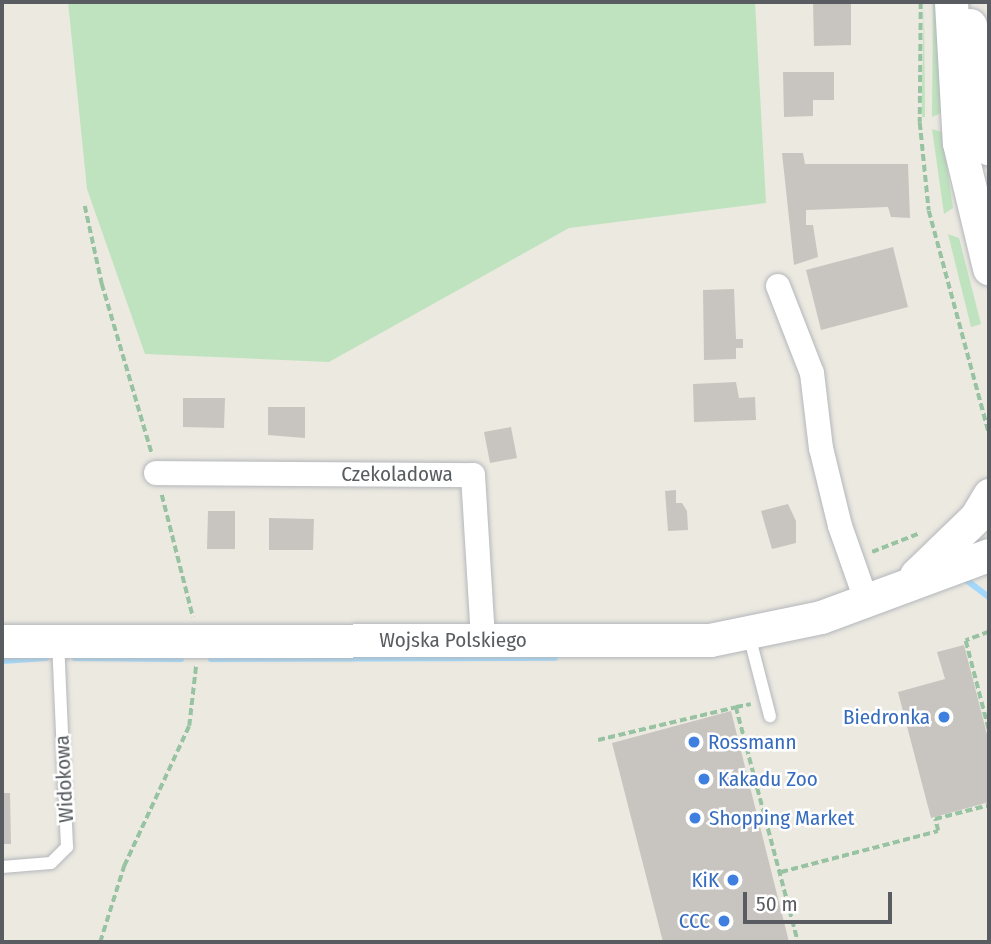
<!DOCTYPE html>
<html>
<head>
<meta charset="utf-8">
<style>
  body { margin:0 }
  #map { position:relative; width:991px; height:944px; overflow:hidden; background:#ece9e1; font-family:"Fira Sans Condensed",sans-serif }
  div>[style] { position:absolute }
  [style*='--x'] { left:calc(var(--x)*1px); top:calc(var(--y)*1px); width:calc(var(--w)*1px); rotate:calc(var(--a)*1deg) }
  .green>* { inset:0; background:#bfe3be }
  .stream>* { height:6px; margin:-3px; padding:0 3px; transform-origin:3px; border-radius:3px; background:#a2d8fb }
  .building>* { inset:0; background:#c8c5c0 }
  .path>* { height:3.5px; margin-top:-1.75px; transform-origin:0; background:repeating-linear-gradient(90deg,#98c3a2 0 7px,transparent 0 10.5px) }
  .roads { filter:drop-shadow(0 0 2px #b3b7bb) drop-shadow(0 0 2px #b3b7bb) }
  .lane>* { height:12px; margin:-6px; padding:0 6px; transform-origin:6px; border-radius:6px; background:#fff }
  .street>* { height:24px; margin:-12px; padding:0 12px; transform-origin:12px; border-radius:12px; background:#fff }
  .secondary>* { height:33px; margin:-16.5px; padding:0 16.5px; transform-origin:16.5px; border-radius:16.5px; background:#fff }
  .dots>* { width:19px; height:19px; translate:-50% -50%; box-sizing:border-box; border:4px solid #fff; border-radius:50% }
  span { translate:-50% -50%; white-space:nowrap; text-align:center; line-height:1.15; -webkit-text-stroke:5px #fff; paint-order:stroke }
  .street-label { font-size:21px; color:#595d61 }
  .shop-label { font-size:21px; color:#366cbe }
  .right { translate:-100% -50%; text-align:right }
  .left { translate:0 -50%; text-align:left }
  .frame { position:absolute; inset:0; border:4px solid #595d61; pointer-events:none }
  .scale { position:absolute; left:743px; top:892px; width:149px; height:32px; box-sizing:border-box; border:4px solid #595d61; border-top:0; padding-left:9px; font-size:21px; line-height:24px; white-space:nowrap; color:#595d61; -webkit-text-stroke:5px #fff; paint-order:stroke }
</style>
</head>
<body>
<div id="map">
  <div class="green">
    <i style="clip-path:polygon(68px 2px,755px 2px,766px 203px,569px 228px,329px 362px,145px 354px,87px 189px)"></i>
    <i style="clip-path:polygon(924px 2px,925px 117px,922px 117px,922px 90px)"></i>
    <i style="clip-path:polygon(933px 2px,942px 2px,941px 113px,932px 117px)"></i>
    <i style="clip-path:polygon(932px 129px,942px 132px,953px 208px,944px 214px)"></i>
    <i style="clip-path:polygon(948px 234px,959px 238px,981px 324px,971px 327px)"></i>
  </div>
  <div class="stream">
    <i style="--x:965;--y:579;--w:30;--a:37"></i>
    <i style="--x:75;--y:658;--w:106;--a:0.5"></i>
    <i style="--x:211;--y:659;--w:344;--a:-0.2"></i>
    <i style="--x:2;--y:661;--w:44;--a:-3.9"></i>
  </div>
  <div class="building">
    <i style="clip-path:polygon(813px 2px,851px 2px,851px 45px,814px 46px)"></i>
    <i style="clip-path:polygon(783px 72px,834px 72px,834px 100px,813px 100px,813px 116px,784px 117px)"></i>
    <i style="clip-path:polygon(782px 153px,803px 153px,805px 164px,908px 164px,910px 218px,891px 217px,888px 207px,806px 210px,806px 225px,813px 225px,818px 257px,794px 265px)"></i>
    <i style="clip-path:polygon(893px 247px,908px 307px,821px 330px,806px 270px)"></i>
    <i style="clip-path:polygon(734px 289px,736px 339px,743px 339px,743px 348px,736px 348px,736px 359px,704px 360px,703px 290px)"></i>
    <i style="clip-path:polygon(736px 382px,739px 398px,755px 397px,756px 420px,694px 422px,693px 384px)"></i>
    <i style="clip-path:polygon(183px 398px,225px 398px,224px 428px,183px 427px)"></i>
    <i style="clip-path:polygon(268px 407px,305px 407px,305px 438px,268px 435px)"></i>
    <i style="clip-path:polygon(511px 427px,517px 458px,490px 463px,484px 432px)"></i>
    <i style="clip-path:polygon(676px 490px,676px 503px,682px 503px,687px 511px,688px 530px,668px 531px,665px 491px)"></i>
    <i style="clip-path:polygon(788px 504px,796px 521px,796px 543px,772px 549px,761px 511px)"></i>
    <i style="clip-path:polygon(208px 511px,235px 511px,235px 549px,207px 549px)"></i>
    <i style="clip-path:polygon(269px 518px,314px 519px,313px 550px,269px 550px)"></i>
    <i style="clip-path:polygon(964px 645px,989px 742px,989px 802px,931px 818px,898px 692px,945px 679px,937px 652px)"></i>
    <i style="clip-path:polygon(731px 711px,789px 942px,663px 942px,612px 743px)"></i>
    <i style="clip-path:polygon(2px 793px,10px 793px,11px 844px,2px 844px)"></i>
  </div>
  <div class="path">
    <i style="--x:921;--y:2;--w:121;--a:90.5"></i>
    <i style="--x:920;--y:123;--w:88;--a:84.2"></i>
    <i style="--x:929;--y:211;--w:230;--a:74.9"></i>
    <i style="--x:85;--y:206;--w:80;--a:77.7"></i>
    <i style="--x:102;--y:284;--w:177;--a:73.6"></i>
    <i style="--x:162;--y:495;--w:126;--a:75.7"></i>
    <i style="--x:872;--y:552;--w:52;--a:-21.6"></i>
    <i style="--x:989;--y:632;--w:25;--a:159"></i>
    <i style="--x:966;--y:641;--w:92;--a:75.5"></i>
    <i style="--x:736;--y:707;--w:15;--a:-11"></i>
    <i style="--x:598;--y:740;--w:142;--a:-13.4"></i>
    <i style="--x:736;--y:707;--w:243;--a:75.2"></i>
    <i style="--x:781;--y:872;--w:162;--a:-14.6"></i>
    <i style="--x:938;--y:831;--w:12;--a:-104"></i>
    <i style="--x:935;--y:819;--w:56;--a:-14.5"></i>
    <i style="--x:100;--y:942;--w:80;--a:-72.5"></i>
    <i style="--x:124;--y:866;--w:154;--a:-65.1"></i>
    <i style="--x:189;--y:726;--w:61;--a:-83.5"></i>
  </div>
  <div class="roads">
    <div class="lane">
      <i style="--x:749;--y:635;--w:84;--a:75.5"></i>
      <i style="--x:2;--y:867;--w:49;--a:-4.7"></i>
      <i style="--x:51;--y:863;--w:23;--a:-45"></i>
      <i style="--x:67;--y:847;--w:204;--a:-92.5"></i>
    </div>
    <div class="street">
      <i style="--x:778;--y:286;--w:93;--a:68.7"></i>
      <i style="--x:812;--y:373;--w:76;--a:83.2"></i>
      <i style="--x:821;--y:448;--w:80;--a:76.3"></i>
      <i style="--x:840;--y:526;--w:78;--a:70.6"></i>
      <i style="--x:156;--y:473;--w:317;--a:0.4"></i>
      <i style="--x:473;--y:475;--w:164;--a:86.5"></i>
    </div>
    <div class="secondary">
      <i style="--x:951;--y:2;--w:141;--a:86.8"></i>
      <i style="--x:959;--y:143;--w:129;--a:76.5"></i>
      <i style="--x:970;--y:25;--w:125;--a:81.3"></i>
      <i style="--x:916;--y:575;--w:83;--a:-44"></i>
      <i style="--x:976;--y:517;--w:26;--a:-59"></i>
      <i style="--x:2;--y:641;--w:708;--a:-0.08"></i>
      <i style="--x:710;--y:640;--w:113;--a:-11.7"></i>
      <i style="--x:821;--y:617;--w:179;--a:-20.3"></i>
    </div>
  </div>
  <div class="dots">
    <i style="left:944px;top:717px;background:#3f7fe0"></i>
    <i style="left:694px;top:742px;background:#3f7fe0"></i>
    <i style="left:704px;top:779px;background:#3f7fe0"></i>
    <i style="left:695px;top:818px;background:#3f7fe0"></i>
    <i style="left:733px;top:880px;background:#3f7fe0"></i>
    <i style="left:724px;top:921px;background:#3f7fe0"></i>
  </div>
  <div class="street-label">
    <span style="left:397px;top:474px">Czekoladowa</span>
    <span style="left:453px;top:640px">Wojska Polskiego</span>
    <span style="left:64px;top:779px;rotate:-93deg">Widokowa</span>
  </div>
  <div class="shop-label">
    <span class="right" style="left:930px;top:717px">Biedronka</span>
    <span class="left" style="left:708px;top:742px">Rossmann</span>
    <span class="left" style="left:718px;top:779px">Kakadu Zoo</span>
    <span class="left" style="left:709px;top:818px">Shopping Market</span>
    <span class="right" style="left:719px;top:880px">KiK</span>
    <span class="right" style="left:710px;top:921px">CCC</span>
  </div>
  <div class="frame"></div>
  <div class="scale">50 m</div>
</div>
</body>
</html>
